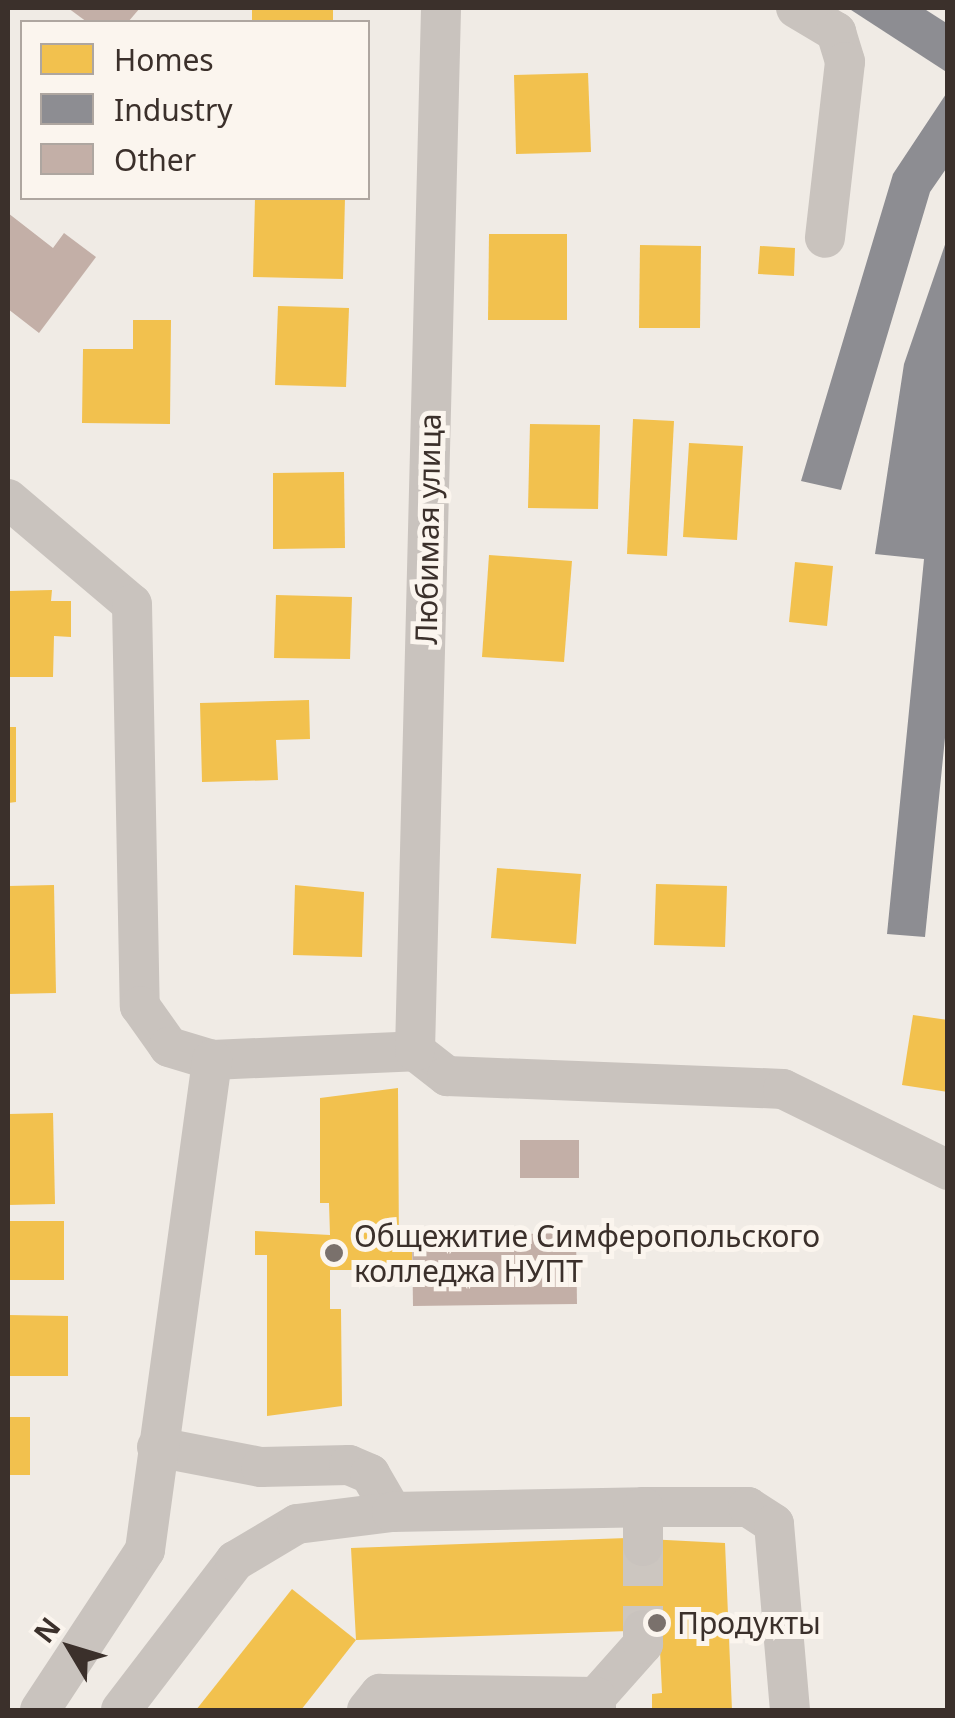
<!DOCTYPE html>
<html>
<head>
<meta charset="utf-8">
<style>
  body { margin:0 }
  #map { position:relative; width:955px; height:1718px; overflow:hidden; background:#f0ebe5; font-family:"Noto Sans",sans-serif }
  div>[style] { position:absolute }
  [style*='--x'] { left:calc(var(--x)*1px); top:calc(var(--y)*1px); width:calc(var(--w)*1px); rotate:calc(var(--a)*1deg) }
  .homes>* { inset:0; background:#f2c14e }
  .industry>* { inset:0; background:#8d8d92 }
  .building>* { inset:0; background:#c3afa7 }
  .minor-tunnel>* { height:40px; margin-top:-20px; transform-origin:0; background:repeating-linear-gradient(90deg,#ccc6c0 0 40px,transparent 0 60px) }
  .minor>* { height:40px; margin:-20px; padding:0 20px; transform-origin:20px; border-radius:20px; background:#c9c3be }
  .dots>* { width:28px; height:28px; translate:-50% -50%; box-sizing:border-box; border:5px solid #fbf5ee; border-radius:50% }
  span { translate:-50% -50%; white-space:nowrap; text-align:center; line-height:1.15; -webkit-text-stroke:10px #fbf5ee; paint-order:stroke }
  .street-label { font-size:30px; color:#3b302b }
  .poi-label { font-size:30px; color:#3b302b }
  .left { translate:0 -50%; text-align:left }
  .frame { position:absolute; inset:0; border:10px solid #3b302b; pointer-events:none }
  .legend { position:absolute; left:20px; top:20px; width:350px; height:180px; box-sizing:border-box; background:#fbf5ee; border:2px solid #aea6a0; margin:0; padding:12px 18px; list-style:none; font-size:30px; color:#3b302b }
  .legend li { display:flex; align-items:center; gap:20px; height:50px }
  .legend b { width:50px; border:2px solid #aea6a0 }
  .north { position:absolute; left:20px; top:1598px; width:100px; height:100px; -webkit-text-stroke:8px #fbf5ee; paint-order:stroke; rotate:308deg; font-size:28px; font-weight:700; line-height:40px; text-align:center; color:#3b302b }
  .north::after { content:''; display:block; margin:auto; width:35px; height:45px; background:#3b302b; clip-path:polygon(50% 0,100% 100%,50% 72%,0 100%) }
</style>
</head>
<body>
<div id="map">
  <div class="homes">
    <i style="clip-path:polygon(252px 8px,333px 8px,333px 22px,252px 22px)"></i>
    <i style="clip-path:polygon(588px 73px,591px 152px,516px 154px,514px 75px)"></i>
    <i style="clip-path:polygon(255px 198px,345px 198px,343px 279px,253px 277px)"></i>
    <i style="clip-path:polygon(489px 234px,567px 234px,567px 320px,488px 320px)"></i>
    <i style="clip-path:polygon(640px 245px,701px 246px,700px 328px,639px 328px)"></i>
    <i style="clip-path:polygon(760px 246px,795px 248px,794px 276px,758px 274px)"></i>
    <i style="clip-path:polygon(278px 306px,349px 308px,346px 387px,275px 385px)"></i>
    <i style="clip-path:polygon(133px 320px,171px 320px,170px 424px,82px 423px,83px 349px,133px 349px)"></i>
    <i style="clip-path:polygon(633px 419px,674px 421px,667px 556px,627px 554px)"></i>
    <i style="clip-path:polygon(530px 424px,600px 425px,598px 509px,528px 508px)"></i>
    <i style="clip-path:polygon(689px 443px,743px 446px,737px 540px,683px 537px)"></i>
    <i style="clip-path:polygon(344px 472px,345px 548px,273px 549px,273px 473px)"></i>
    <i style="clip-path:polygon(489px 555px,572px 561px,564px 662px,482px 657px)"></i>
    <i style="clip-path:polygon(795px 562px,833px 566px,827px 626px,789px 622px)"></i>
    <i style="clip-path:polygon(52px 590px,51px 601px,71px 601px,71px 637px,54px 636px,53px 677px,8px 677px,8px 591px)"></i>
    <i style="clip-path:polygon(276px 595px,352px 597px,350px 659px,274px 658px)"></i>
    <i style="clip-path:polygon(309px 700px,310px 739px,276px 740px,278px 780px,202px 782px,200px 703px)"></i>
    <i style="clip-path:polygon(8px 727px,16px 727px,16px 802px,8px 803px)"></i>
    <i style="clip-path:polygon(497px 868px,581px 874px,576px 944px,491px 938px)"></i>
    <i style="clip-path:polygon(656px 884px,727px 886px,725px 947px,654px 945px)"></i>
    <i style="clip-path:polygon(54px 885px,56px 993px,8px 994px,8px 886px)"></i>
    <i style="clip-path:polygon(295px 885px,364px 892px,362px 957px,293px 955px)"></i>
    <i style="clip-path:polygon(913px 1015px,948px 1020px,948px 1092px,902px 1085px)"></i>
    <i style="clip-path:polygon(398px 1088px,399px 1252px,412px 1252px,412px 1270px,330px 1270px,330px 1309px,341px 1309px,342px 1406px,267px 1416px,267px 1255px,255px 1255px,255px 1231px,330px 1235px,329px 1203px,320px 1203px,320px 1098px)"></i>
    <i style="clip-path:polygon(53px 1113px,55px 1204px,8px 1205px,8px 1114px)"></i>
    <i style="clip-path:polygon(8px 1221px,64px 1221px,64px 1280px,8px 1280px)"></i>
    <i style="clip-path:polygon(8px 1315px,68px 1316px,68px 1376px,8px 1376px)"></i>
    <i style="clip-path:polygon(8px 1417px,30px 1417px,30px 1475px,8px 1475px)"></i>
    <i style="clip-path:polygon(627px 1538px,725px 1543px,732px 1710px,652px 1710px,652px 1694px,662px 1693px,659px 1630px,356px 1640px,351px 1548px)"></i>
    <i style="clip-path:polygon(292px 1589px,356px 1640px,301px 1710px,196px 1710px)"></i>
  </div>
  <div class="industry">
    <i style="clip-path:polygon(848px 8px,923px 8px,948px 24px,948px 73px)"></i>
    <i style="clip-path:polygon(948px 91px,948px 166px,930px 192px,841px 490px,801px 481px,893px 174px)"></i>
    <i style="clip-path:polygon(948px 236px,948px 708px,925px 937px,887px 934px,924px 559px,875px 554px,904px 364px)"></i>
  </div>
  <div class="building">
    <i style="clip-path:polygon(68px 8px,140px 8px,128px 22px,87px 22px)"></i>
    <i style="clip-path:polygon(8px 213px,53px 248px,64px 233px,96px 257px,39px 333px,8px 309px)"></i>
    <i style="clip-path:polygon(520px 1140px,579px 1140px,579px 1178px,520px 1178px)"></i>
    <i style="clip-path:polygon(576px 1233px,577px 1304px,413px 1306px,412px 1236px)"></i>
  </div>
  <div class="minor-tunnel">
    <i style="--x:643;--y:1546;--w:84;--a:90"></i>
  </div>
  <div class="minor">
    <i style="--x:796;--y:8;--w:47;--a:31"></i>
    <i style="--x:836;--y:32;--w:31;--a:73"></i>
    <i style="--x:845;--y:62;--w:177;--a:96.5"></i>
    <i style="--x:8;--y:499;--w:162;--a:40.3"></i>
    <i style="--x:132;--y:604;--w:402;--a:88.9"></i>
    <i style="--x:140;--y:1006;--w:50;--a:54.7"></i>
    <i style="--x:169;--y:1047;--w:45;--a:16.8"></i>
    <i style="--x:212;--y:1060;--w:203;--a:-2.5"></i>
    <i style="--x:415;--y:1051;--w:41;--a:38"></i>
    <i style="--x:447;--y:1076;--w:336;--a:2.2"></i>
    <i style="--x:783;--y:1089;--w:184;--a:26.1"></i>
    <i style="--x:415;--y:1051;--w:1043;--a:-88.57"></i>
    <i style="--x:157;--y:1447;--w:106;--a:10.9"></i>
    <i style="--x:261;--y:1467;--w:88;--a:-1.3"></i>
    <i style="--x:349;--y:1465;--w:23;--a:23"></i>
    <i style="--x:370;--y:1474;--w:44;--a:59.9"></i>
    <i style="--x:643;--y:1507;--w:105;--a:0"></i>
    <i style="--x:748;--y:1507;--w:31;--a:33"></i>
    <i style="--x:774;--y:1524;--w:187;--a:85.1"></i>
    <i style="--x:596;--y:1697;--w:71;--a:-48.4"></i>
    <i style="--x:643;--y:1644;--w:14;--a:-90"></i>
    <i style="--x:40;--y:1710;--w:191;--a:-56.7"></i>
    <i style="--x:145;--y:1550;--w:495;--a:-82.2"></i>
    <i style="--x:121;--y:1710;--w:188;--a:-52.6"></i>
    <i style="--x:235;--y:1561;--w:72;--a:-30.8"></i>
    <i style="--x:297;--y:1524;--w:96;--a:-7.2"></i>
    <i style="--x:392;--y:1512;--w:251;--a:-1.1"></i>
    <i style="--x:643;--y:1507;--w:39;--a:90"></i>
    <i style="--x:367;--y:1710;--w:21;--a:-51"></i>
    <i style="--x:380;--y:1694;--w:216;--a:0.8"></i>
    <i style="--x:596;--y:1697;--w:13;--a:90"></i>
  </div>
  <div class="dots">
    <i style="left:334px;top:1253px;background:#7a716c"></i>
    <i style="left:657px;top:1623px;background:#7a716c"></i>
  </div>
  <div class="street-label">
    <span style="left:428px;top:529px;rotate:-89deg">Любимая улица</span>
  </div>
  <div class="poi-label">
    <span class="left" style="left:354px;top:1253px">Общежитие Симферопольского<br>колледжа НУПТ</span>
    <span class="left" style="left:677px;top:1623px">Продукты</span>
  </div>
  <div class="frame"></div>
  <ul class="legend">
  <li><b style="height:28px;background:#f2c14e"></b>Homes</li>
  <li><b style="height:28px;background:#8d8d92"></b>Industry</li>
  <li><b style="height:28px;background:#c3afa7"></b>Other</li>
  </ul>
  <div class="north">N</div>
</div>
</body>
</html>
